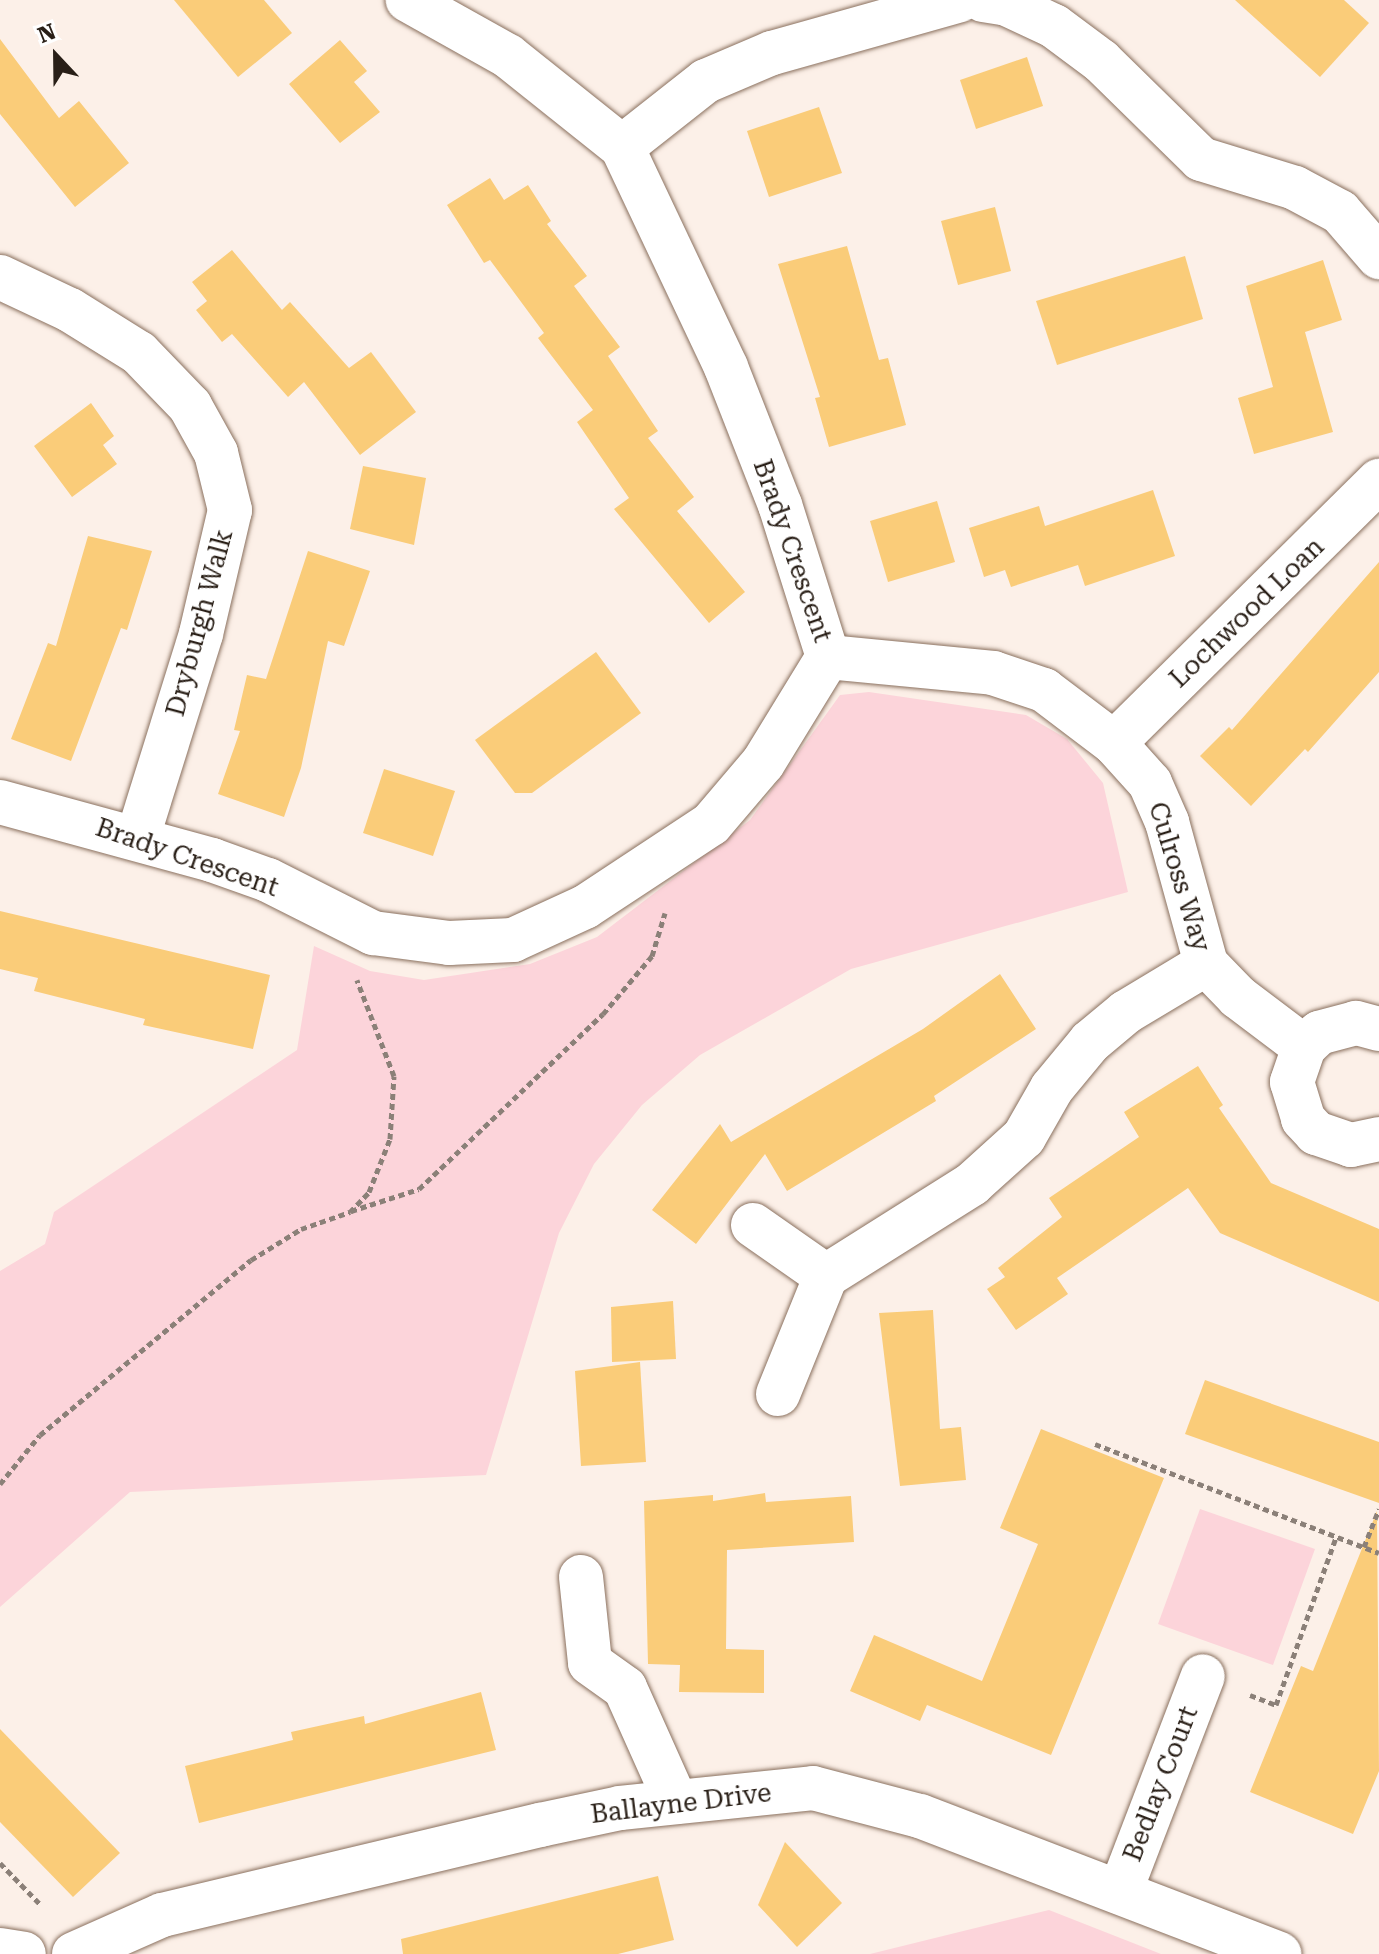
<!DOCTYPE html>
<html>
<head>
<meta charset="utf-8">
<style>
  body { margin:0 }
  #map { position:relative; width:1379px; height:1954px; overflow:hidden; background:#fcf0e8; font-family:"Roboto Serif",serif }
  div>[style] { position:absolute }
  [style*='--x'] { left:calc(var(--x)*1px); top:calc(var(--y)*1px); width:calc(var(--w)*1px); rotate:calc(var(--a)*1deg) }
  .green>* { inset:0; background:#fcd4da }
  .building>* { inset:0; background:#facc79 }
  .path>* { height:5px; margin-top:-2.5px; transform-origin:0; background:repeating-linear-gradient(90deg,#8b8078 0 6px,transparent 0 10px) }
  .roads { filter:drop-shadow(0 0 2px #8a705e) drop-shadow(0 0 2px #8a705e) }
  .minor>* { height:44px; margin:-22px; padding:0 22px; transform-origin:22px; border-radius:22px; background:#fff }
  span { translate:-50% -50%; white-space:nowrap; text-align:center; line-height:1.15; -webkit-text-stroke:7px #fff; paint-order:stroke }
  .street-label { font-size:26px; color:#291f17 }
  .north { position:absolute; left:16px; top:16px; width:80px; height:80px; -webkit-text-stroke:6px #fff; paint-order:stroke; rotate:338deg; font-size:22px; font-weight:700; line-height:32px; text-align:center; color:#291f17 }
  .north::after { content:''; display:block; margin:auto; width:28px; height:36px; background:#291f17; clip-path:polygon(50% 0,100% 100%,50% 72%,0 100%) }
</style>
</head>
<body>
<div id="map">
  <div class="green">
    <i style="clip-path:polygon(869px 692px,1026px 715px,1067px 739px,1103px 783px,1128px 892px,851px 969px,700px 1055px,642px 1105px,594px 1164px,559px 1233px,486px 1475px,130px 1492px,0 1607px,0 1271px,45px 1244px,54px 1212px,297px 1050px,314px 946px,370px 971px,424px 980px,530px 964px,597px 937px,750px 820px,840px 695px)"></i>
    <i style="clip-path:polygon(1200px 1509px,1315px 1549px,1273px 1665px,1158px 1624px)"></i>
    <i style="clip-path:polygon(1049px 1910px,1161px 1954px,870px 1954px)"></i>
  </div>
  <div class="building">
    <i style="clip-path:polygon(174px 0,264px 0,292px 33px,238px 77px)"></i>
    <i style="clip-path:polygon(1235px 0,1344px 0,1369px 23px,1320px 77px)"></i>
    <i style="clip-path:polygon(0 39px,59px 118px,79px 101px,129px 163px,75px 207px,0 114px)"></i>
    <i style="clip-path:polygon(340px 40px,367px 71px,354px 82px,380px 112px,340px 143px,289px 84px)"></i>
    <i style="clip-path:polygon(1027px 57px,1043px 106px,976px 129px,960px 80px)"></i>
    <i style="clip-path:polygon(819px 107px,842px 173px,769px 197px,747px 131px)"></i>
    <i style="clip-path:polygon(490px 178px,504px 200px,528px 185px,551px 221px,547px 224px,587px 276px,574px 286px,620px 347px,608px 356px,658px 431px,648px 438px,694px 497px,677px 511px,745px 592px,709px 623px,614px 509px,629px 498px,577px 422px,593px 410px,538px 338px,544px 333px,490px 260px,484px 263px,447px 205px)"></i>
    <i style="clip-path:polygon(995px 207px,1011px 271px,958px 285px,941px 221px)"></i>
    <i style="clip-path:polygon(847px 246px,879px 360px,888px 358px,906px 425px,829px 447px,815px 398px,820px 397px,778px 264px)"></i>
    <i style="clip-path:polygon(232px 250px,282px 310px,290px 302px,349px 368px,371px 352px,416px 412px,360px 455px,304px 382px,288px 397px,232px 334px,222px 342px,196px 310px,207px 301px,192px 282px)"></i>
    <i style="clip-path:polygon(1185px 256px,1203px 319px,1057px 365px,1036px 301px)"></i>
    <i style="clip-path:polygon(1323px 260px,1342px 320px,1305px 332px,1333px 432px,1254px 454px,1238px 398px,1273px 387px,1246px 286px)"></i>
    <i style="clip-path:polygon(91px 403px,114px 436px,103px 445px,117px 464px,72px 497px,34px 446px)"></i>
    <i style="clip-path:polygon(363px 466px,426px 478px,414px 545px,350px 529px)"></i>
    <i style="clip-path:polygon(1153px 490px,1175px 556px,1085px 586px,1078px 565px,1011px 587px,1005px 570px,984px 577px,969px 528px,1039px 506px,1045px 526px)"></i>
    <i style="clip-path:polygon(937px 501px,955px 562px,888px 582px,870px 521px)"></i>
    <i style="clip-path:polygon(88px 536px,152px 551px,127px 630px,121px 628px,71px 761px,11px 739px,48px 643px,56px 646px)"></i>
    <i style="clip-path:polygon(308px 551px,370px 571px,344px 646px,328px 641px,301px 768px,284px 817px,218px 794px,240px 731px,234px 730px,247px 675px,266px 679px)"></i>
    <i style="clip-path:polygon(1379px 562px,1379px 672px,1308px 752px,1305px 749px,1251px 806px,1200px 756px,1229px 727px,1232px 730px)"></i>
    <i style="clip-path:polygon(596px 652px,641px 713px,532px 793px,515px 793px,475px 740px)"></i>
    <i style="clip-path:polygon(384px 769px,455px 791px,433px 856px,363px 833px)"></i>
    <i style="clip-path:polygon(0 911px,270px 975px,253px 1049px,143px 1025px,145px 1019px,34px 991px,38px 978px,0 969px)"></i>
    <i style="clip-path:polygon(1000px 974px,1036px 1029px,934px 1096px,936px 1101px,787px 1191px,765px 1154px,696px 1244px,652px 1210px,720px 1124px,731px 1142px,923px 1029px)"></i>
    <i style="clip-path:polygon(1198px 1066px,1223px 1105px,1219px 1108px,1271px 1183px,1379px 1229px,1379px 1302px,1220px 1233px,1188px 1188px,1057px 1278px,1068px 1294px,1016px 1330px,987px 1289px,1005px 1277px,998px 1268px,1062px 1217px,1049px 1198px,1139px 1137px,1124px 1112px)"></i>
    <i style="clip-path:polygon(673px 1301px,676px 1359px,612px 1362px,611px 1307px)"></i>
    <i style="clip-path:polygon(933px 1310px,940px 1429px,961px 1427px,966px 1480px,900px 1486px,879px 1313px)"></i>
    <i style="clip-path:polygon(640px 1362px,646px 1462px,581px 1466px,575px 1371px)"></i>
    <i style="clip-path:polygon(1205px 1380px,1379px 1442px,1379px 1503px,1185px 1434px)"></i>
    <i style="clip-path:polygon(1041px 1429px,1164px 1478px,1051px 1755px,927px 1705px,920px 1721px,850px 1691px,874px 1635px,982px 1681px,1038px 1544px,1000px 1528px)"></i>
    <i style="clip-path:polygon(765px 1493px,766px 1502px,851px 1496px,854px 1542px,727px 1550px,726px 1649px,764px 1650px,764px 1693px,679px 1692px,680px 1665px,648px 1664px,644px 1501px,713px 1495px,713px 1501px)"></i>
    <i style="clip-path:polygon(1377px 1511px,1379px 1771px,1353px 1834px,1250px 1792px,1301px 1666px,1313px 1671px)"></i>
    <i style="clip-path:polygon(481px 1692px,496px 1750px,199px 1823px,185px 1766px,293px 1740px,291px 1732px,364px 1716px,365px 1724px)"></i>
    <i style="clip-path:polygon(0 1729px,120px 1853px,73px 1897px,0 1822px)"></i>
    <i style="clip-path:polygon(785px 1842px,842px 1903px,797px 1947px,758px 1905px)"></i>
    <i style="clip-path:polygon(658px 1876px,674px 1940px,618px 1954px,403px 1954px,401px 1939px)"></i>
  </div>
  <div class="path">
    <i style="--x:351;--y:1211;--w:71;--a:-17.9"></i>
    <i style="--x:419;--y:1189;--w:254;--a:-43.6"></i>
    <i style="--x:603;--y:1014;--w:76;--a:-49.8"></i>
    <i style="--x:652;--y:956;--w:45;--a:-73.2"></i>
    <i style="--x:1095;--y:1444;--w:304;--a:21"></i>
    <i style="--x:0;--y:1484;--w:63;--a:-50.8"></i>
    <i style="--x:40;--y:1435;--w:274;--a:-39.7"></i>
    <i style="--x:251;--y:1260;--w:59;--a:-31.8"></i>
    <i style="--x:301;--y:1229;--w:52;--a:-19.1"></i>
    <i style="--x:350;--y:1212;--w:28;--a:-46"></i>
    <i style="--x:369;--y:1192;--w:57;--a:-68.4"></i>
    <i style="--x:390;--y:1139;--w:63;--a:-86.4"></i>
    <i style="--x:394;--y:1076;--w:103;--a:-111.1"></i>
    <i style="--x:1364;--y:1547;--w:41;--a:-68.5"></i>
    <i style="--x:1250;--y:1695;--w:28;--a:21"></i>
    <i style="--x:1276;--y:1705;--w:178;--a:-70.3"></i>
    <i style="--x:0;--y:1863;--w:59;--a:45.7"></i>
  </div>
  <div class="roads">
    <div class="minor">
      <i style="--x:983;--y:0;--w:24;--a:9"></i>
      <i style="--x:1007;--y:4;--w:52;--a:25.1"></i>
      <i style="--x:1054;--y:26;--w:59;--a:36.7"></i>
      <i style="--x:1101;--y:61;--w:140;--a:44.4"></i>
      <i style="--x:1201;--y:159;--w:98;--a:17.1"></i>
      <i style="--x:1295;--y:188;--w:51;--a:28.1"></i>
      <i style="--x:1340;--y:212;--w:60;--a:49.1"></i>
      <i style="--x:622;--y:147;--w:107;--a:-38.2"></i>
      <i style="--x:706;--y:81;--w:72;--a:-23"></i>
      <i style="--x:772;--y:53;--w:195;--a:-15.7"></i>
      <i style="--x:0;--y:277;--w:77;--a:25.2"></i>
      <i style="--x:70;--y:310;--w:81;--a:31.9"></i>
      <i style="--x:139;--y:353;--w:74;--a:46.1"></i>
      <i style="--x:190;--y:406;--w:54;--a:61"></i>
      <i style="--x:216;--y:453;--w:59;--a:76.2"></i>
      <i style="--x:230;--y:510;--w:127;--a:103.2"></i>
      <i style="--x:201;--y:634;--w:212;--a:107.3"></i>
      <i style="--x:828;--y:657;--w:166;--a:5.5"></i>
      <i style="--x:993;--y:673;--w:54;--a:18.4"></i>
      <i style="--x:1044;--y:690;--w:88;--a:37.1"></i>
      <i style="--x:1114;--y:743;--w:54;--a:48"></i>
      <i style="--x:1150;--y:783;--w:43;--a:66.4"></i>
      <i style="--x:1167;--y:822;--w:147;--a:74.6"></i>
      <i style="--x:1206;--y:964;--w:46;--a:45.9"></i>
      <i style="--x:1238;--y:997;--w:83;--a:37.1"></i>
      <i style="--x:1114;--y:743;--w:373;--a:-44.7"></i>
      <i style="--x:0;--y:802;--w:220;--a:15.3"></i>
      <i style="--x:212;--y:860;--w:59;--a:19.7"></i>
      <i style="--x:268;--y:880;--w:118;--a:26.8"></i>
      <i style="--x:373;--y:933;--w:77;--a:7.5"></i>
      <i style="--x:449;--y:943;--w:64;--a:-2.7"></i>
      <i style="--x:513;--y:940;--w:79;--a:-24.6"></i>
      <i style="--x:585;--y:907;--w:151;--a:-33.4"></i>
      <i style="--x:711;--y:824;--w:80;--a:-49.6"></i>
      <i style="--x:763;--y:763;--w:124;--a:-58.5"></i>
      <i style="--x:828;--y:657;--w:159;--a:-107.5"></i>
      <i style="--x:780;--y:505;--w:148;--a:-111.4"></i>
      <i style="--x:726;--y:367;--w:243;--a:-115.3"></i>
      <i style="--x:622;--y:147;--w:146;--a:-141.4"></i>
      <i style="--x:508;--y:56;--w:115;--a:-150.8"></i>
      <i style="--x:1379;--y:1029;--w:24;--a:-165"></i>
      <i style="--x:1356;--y:1023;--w:38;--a:165"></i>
      <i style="--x:1319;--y:1033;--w:21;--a:137"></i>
      <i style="--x:1304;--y:1047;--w:37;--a:109"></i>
      <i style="--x:1292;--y:1082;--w:39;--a:73"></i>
      <i style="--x:1303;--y:1119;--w:19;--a:47"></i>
      <i style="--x:1316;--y:1133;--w:37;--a:19"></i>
      <i style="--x:1351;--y:1145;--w:29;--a:-12"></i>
      <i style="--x:753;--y:1225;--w:89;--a:34.9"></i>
      <i style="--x:778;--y:1394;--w:127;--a:-67.9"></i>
      <i style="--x:826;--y:1276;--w:173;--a:-32.2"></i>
      <i style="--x:972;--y:1184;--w:70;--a:-42.1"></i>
      <i style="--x:1024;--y:1137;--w:56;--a:-60.3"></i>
      <i style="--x:1052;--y:1088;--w:60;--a:-50.4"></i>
      <i style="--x:1090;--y:1042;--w:47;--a:-39.8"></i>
      <i style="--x:1126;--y:1012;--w:93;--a:-31"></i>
      <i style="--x:581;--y:1577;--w:86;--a:84"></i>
      <i style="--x:590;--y:1663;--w:43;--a:35.5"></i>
      <i style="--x:625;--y:1688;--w:125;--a:65.9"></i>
      <i style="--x:1120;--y:1892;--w:231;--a:-69"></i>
      <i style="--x:0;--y:1950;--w:24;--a:9"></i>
      <i style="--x:74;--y:1954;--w:96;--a:-23.9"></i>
      <i style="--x:162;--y:1915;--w:389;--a:-13.4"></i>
      <i style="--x:540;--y:1825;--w:82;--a:-12"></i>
      <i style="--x:620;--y:1808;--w:194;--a:-5.9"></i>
      <i style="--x:813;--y:1788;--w:111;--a:14.7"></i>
      <i style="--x:920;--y:1816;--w:385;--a:21"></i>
    </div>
  </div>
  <div class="street-label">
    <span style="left:792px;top:551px;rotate:71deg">Brady Crescent</span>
    <span style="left:1247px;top:613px;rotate:-44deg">Lochwood Loan</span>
    <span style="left:200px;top:623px;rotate:-75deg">Dryburgh Walk</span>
    <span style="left:187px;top:858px;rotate:19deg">Brady Crescent</span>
    <span style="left:1179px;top:877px;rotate:73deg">Culross Way</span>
    <span style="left:1161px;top:1784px;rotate:-69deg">Bedlay Court</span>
    <span style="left:681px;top:1804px;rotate:-7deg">Ballayne Drive</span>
  </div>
  <div class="north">N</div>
</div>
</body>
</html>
